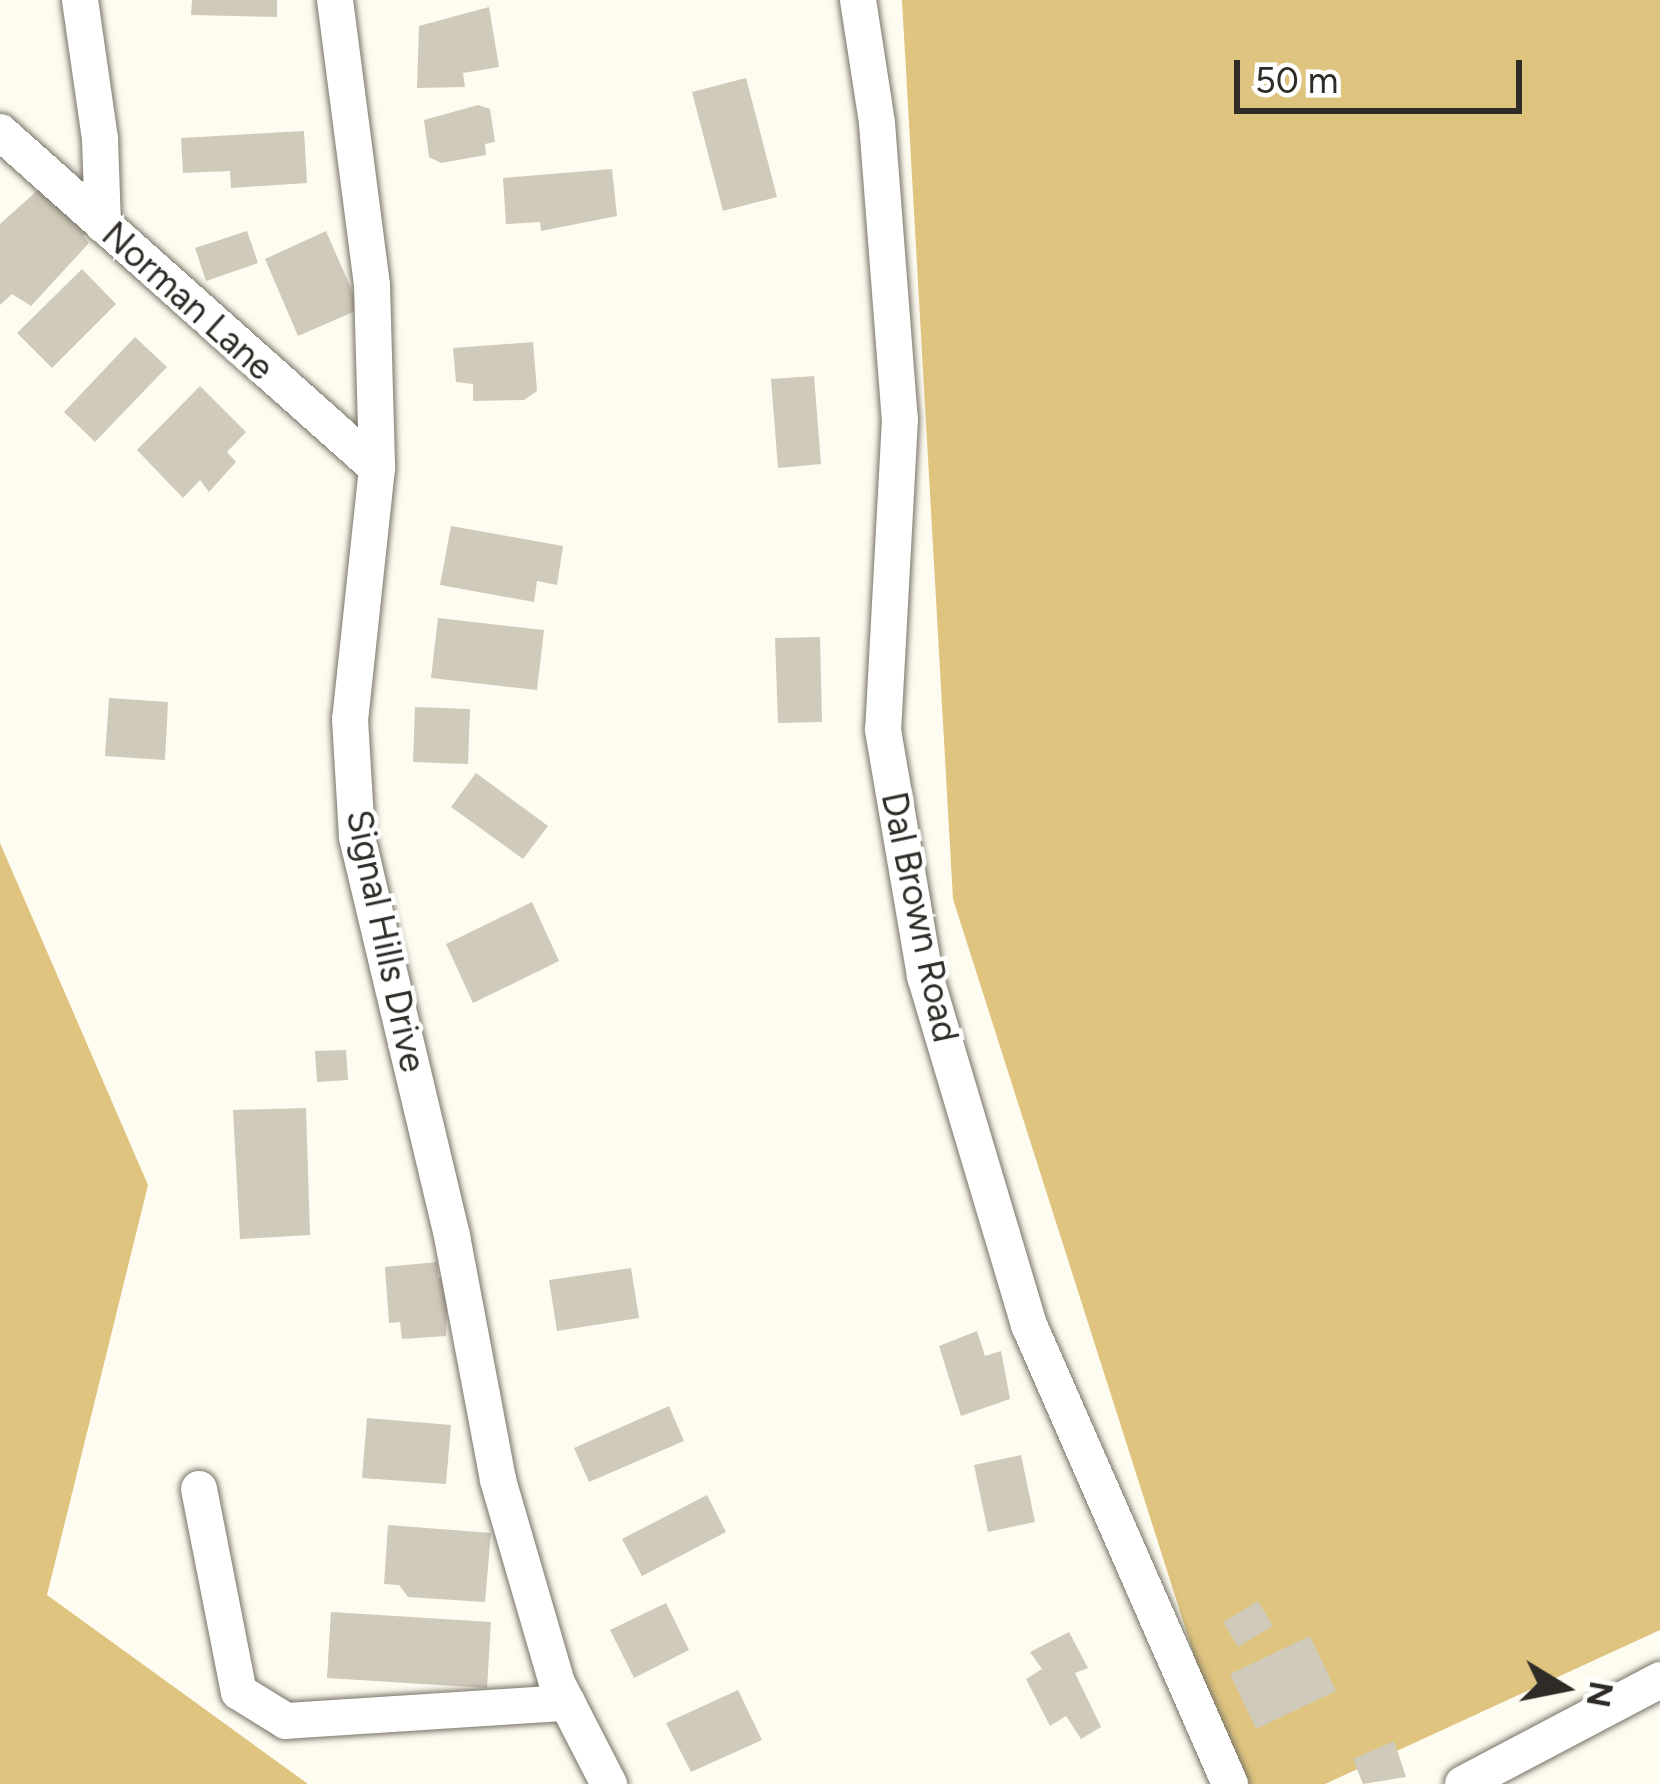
<!DOCTYPE html>
<html>
<head>
<meta charset="utf-8">
<style>
  body { margin:0 }
  #map { position:relative; width:1660px; height:1784px; overflow:hidden; background:#fefbf1; font-family:Figtree,sans-serif }
  div>[style] { position:absolute }
  [style*='--x'] { left:calc(var(--x)*1px); top:calc(var(--y)*1px); width:calc(var(--w)*1px); rotate:calc(var(--a)*1deg) }
  .green>* { inset:0; background:#dfc47f }
  .building>* { inset:0; background:#d0cabb }
  .roads { filter:drop-shadow(0 0 3px #787366) drop-shadow(0 0 3px #787366) }
  .minor>* { height:36px; margin:-18px; padding:0 18px; transform-origin:18px; border-radius:18px; background:#fff }
  span { translate:-50% -50%; white-space:nowrap; text-align:center; line-height:1.15; -webkit-text-stroke:9px #fff; paint-order:stroke }
  .street-label { font-size:36px; color:#2f2c27 }
  .north { position:absolute; left:1504px; top:1628px; width:120px; height:120px; -webkit-text-stroke:9px #fff; paint-order:stroke; rotate:100deg; font-size:33px; font-weight:700; line-height:48px; text-align:center; color:#2f2c27 }
  .north::after { content:''; display:block; margin:auto; width:42px; height:54px; background:#2f2c27; clip-path:polygon(50% 0,100% 100%,50% 72%,0 100%) }
  .scale { position:absolute; left:1234px; top:60px; width:288px; height:54px; box-sizing:border-box; border:6px solid #2f2c27; border-top:0; padding-left:15px; font-size:36px; line-height:42px; white-space:nowrap; color:#2f2c27; -webkit-text-stroke:9px #fff; paint-order:stroke }
</style>
</head>
<body>
<div id="map">
  <div class="green">
    <i style="clip-path:polygon(902px 0,1660px 0,1660px 1630px,1325px 1784px,1235px 1784px,953px 899px)"></i>
    <i style="clip-path:polygon(0 843px,148px 1185px,47px 1595px,308px 1784px,0 1784px)"></i>
  </div>
  <div class="building">
    <i style="clip-path:polygon(192px 0,277px 0,277px 17px,191px 15px)"></i>
    <i style="clip-path:polygon(489px 7px,499px 67px,463px 73px,465px 87px,417px 88px,419px 26px)"></i>
    <i style="clip-path:polygon(746px 78px,777px 197px,723px 211px,692px 92px)"></i>
    <i style="clip-path:polygon(478px 105px,490px 109px,495px 142px,485px 144px,486px 155px,441px 163px,429px 157px,424px 120px)"></i>
    <i style="clip-path:polygon(304px 131px,307px 183px,231px 188px,230px 171px,183px 173px,181px 138px)"></i>
    <i style="clip-path:polygon(612px 169px,617px 216px,541px 231px,540px 222px,506px 224px,503px 178px)"></i>
    <i style="clip-path:polygon(40px 188px,91px 229px,83px 236px,89px 243px,31px 306px,12px 294px,0 305px,0 224px)"></i>
    <i style="clip-path:polygon(247px 231px,258px 263px,206px 281px,195px 248px)"></i>
    <i style="clip-path:polygon(326px 231px,360px 309px,298px 336px,265px 259px)"></i>
    <i style="clip-path:polygon(82px 269px,116px 304px,52px 368px,17px 333px)"></i>
    <i style="clip-path:polygon(135px 337px,167px 367px,95px 442px,64px 412px)"></i>
    <i style="clip-path:polygon(533px 342px,537px 391px,524px 400px,473px 401px,473px 384px,456px 382px,453px 348px)"></i>
    <i style="clip-path:polygon(814px 376px,821px 464px,778px 468px,771px 379px)"></i>
    <i style="clip-path:polygon(200px 386px,246px 432px,227px 452px,236px 462px,209px 492px,200px 480px,183px 498px,137px 450px)"></i>
    <i style="clip-path:polygon(451px 526px,563px 546px,557px 585px,537px 581px,534px 602px,440px 585px)"></i>
    <i style="clip-path:polygon(438px 618px,544px 630px,537px 690px,431px 678px)"></i>
    <i style="clip-path:polygon(820px 637px,822px 722px,778px 723px,775px 638px)"></i>
    <i style="clip-path:polygon(109px 698px,168px 702px,165px 760px,105px 756px)"></i>
    <i style="clip-path:polygon(415px 707px,470px 709px,468px 764px,413px 762px)"></i>
    <i style="clip-path:polygon(476px 773px,548px 826px,523px 859px,451px 807px)"></i>
    <i style="clip-path:polygon(532px 902px,559px 961px,473px 1003px,446px 944px)"></i>
    <i style="clip-path:polygon(346px 1050px,348px 1080px,317px 1082px,315px 1051px)"></i>
    <i style="clip-path:polygon(306px 1108px,310px 1235px,240px 1239px,233px 1110px)"></i>
    <i style="clip-path:polygon(437px 1262px,438px 1278px,448px 1278px,446px 1336px,402px 1339px,400px 1322px,389px 1323px,385px 1267px)"></i>
    <i style="clip-path:polygon(631px 1268px,639px 1318px,557px 1331px,549px 1280px)"></i>
    <i style="clip-path:polygon(977px 1331px,985px 1356px,1001px 1351px,1010px 1399px,961px 1416px,939px 1346px)"></i>
    <i style="clip-path:polygon(669px 1406px,684px 1441px,589px 1482px,574px 1448px)"></i>
    <i style="clip-path:polygon(367px 1418px,451px 1425px,446px 1484px,362px 1478px)"></i>
    <i style="clip-path:polygon(1021px 1455px,1035px 1522px,988px 1532px,974px 1465px)"></i>
    <i style="clip-path:polygon(707px 1495px,726px 1532px,642px 1576px,622px 1539px)"></i>
    <i style="clip-path:polygon(388px 1525px,491px 1533px,485px 1602px,408px 1597px,399px 1585px,384px 1584px)"></i>
    <i style="clip-path:polygon(1258px 1601px,1273px 1626px,1238px 1647px,1223px 1622px)"></i>
    <i style="clip-path:polygon(666px 1603px,689px 1650px,634px 1678px,610px 1630px)"></i>
    <i style="clip-path:polygon(331px 1612px,491px 1622px,487px 1688px,327px 1678px)"></i>
    <i style="clip-path:polygon(1069px 1632px,1088px 1668px,1075px 1673px,1101px 1727px,1081px 1739px,1066px 1716px,1050px 1726px,1026px 1679px,1042px 1669px,1030px 1652px)"></i>
    <i style="clip-path:polygon(1310px 1636px,1336px 1691px,1256px 1729px,1230px 1674px)"></i>
    <i style="clip-path:polygon(738px 1690px,762px 1740px,691px 1772px,666px 1723px)"></i>
    <i style="clip-path:polygon(1394px 1741px,1406px 1777px,1363px 1784px,1353px 1759px)"></i>
  </div>
  <div class="roads">
    <div class="minor">
      <i style="--x:80;--y:0;--w:140;--a:81.8"></i>
      <i style="--x:100;--y:139;--w:86;--a:88"></i>
      <i style="--x:335;--y:0;--w:287;--a:82.6"></i>
      <i style="--x:372;--y:285;--w:183;--a:88.4"></i>
      <i style="--x:377;--y:468;--w:252;--a:96.1"></i>
      <i style="--x:350;--y:719;--w:118;--a:86.6"></i>
      <i style="--x:357;--y:837;--w:410;--a:76.6"></i>
      <i style="--x:452;--y:1236;--w:248;--a:79.3"></i>
      <i style="--x:498;--y:1480;--w:211;--a:73.8"></i>
      <i style="--x:557;--y:1683;--w:114;--a:62.8"></i>
      <i style="--x:858;--y:0;--w:124;--a:81.2"></i>
      <i style="--x:877;--y:123;--w:297;--a:85.6"></i>
      <i style="--x:900;--y:419;--w:311;--a:93.1"></i>
      <i style="--x:883;--y:730;--w:250;--a:80.3"></i>
      <i style="--x:925;--y:976;--w:364;--a:73.4"></i>
      <i style="--x:1029;--y:1325;--w:501;--a:66.35"></i>
      <i style="--x:0;--y:132;--w:505;--a:41.71"></i>
      <i style="--x:199;--y:1489;--w:207;--a:78.9"></i>
      <i style="--x:239;--y:1692;--w:55;--a:31.7"></i>
      <i style="--x:286;--y:1721;--w:282;--a:-3.7"></i>
      <i style="--x:1463;--y:1784;--w:223;--a:-27.8"></i>
    </div>
  </div>
  <div class="street-label">
    <span style="left:188px;top:301px;rotate:42deg">Norman Lane</span>
    <span style="left:920px;top:917px;rotate:78deg">Dal Brown Road</span>
    <span style="left:386px;top:941px;rotate:78deg">Signal Hills Drive</span>
  </div>
  <div class="north">N</div>
  <div class="scale">50 m</div>
</div>
</body>
</html>
